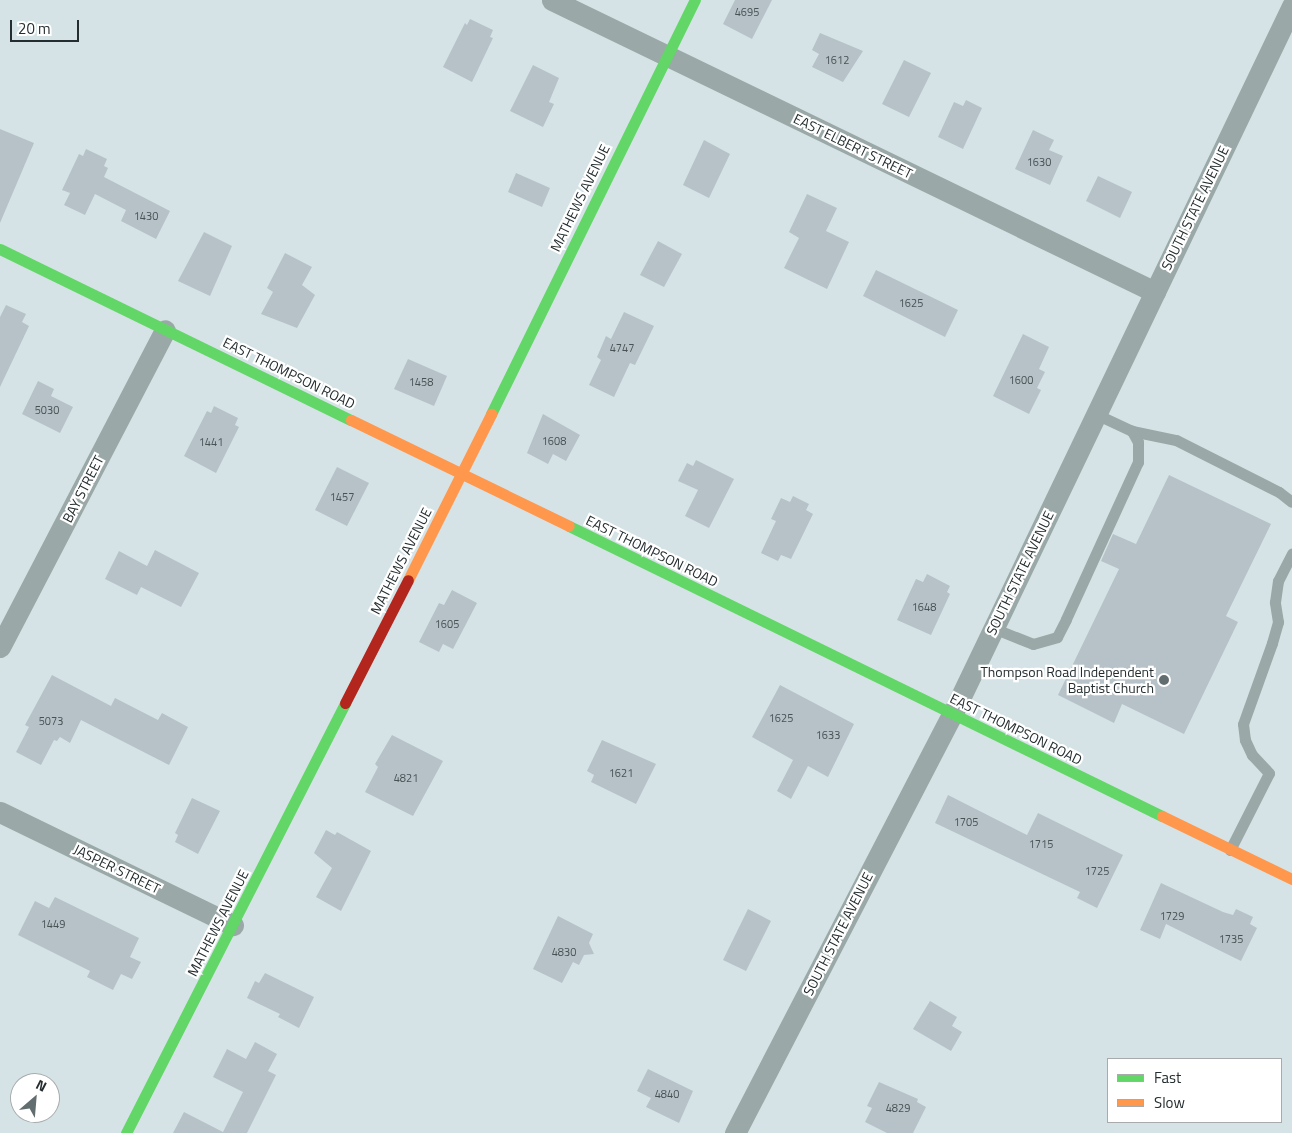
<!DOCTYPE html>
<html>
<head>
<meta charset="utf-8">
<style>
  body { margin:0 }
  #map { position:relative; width:1292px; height:1133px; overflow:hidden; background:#d5e3e6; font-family:"Titillium Web",sans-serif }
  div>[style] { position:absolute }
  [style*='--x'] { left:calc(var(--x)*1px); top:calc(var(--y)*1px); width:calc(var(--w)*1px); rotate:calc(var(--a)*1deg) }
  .building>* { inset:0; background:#b6c2c8 }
  .lane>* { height:11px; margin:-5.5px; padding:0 5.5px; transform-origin:5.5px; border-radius:5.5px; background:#9aa8a7 }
  .street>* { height:21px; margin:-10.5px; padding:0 10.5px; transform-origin:10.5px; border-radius:10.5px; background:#9aa8a7 }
  .fast>* { height:11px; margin:-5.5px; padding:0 5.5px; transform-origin:5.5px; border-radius:5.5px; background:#63d668 }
  .slow>* { height:11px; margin:-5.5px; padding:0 5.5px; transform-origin:5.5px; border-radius:5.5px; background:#ff974d }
  .jam>* { height:11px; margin:-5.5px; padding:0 5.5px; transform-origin:5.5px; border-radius:5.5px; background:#b3261e }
  .dots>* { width:14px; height:14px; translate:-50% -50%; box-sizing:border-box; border:2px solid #fff; border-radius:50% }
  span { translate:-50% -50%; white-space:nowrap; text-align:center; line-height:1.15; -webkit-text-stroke:4.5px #fff; paint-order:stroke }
  .number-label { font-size:11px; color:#485255 }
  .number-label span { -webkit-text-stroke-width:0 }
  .street-label { font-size:14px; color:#242d2f }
  .poi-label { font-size:14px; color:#242d2f }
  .right { translate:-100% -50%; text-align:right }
  .legend { position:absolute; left:1107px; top:1058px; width:175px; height:65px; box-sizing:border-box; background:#fff; border:1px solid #a7abac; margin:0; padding:6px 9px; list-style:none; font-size:15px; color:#242d2f }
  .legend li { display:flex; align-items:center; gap:10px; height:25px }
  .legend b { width:25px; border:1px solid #a7abac }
  .north { position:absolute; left:10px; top:1073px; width:50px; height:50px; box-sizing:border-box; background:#fff; border:1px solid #a7abac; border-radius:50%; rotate:27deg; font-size:14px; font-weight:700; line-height:20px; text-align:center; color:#242d2f }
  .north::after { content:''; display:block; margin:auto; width:18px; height:22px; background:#626d6f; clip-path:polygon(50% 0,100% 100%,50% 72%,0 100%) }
  .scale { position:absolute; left:10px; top:20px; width:69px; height:22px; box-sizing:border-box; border:2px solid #242d2f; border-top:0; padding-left:6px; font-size:15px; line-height:18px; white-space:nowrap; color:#242d2f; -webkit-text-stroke:4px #fff; paint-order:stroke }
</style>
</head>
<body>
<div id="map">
  <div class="building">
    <i style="clip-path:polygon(735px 0,772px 0,752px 39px,723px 24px)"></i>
    <i style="clip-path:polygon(470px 19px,493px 30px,490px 37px,493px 38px,472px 82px,443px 67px,465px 23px,467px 25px)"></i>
    <i style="clip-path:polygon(820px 33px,863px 51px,843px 82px,812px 67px,819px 54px,812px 50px)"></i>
    <i style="clip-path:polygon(904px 60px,931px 73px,909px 117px,882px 104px)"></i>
    <i style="clip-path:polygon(533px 65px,559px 78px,549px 102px,554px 104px,543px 127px,510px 111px)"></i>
    <i style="clip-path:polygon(966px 100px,982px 108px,963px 149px,938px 137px,954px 102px,963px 106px)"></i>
    <i style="clip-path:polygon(0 129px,34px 143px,0 223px)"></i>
    <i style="clip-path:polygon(1033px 130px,1054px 140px,1049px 150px,1063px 156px,1050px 185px,1015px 169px)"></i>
    <i style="clip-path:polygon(704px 140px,730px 154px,709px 198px,683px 185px)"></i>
    <i style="clip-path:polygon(86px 149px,107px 159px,104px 166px,108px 168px,104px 177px,170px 211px,156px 239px,121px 221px,126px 210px,95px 194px,85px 215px,64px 205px,70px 193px,62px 190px,79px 154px,83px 156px)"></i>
    <i style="clip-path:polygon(516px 173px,550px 188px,542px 207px,508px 192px)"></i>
    <i style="clip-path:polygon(1098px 176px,1132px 192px,1120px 218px,1086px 201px)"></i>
    <i style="clip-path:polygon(807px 194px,837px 208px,826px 231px,849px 242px,827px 289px,784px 268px,799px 238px,789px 232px)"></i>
    <i style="clip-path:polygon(204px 232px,232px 246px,210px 296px,178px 281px)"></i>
    <i style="clip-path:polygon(658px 241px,682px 254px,664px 287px,640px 275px)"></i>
    <i style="clip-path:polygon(285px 253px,312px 267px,302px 285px,315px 295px,297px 328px,261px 314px,273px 292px,267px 288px)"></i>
    <i style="clip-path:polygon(876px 270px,958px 310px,945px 337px,863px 296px)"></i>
    <i style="clip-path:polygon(6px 305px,26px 314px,22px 322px,29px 326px,0 387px,0 317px)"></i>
    <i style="clip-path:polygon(624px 312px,654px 326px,635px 365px,630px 363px,614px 397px,589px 385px,601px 360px,597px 357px,606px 336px,611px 339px)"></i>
    <i style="clip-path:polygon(1023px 334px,1049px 347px,1039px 369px,1045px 372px,1037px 388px,1041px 390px,1029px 414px,993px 396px)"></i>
    <i style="clip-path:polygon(408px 359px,447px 376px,434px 406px,394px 389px)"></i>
    <i style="clip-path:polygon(38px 381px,54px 389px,51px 396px,73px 407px,60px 433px,22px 414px)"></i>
    <i style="clip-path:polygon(214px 406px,238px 418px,235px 425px,239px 427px,216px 473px,184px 456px,207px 411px,211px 413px)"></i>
    <i style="clip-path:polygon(543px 414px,580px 435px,566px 461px,553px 454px,548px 464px,527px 453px)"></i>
    <i style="clip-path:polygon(696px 460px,734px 479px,709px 528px,685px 516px,698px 490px,678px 481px,687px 463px,693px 466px)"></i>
    <i style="clip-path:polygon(337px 467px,369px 483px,347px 526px,315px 510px)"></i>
    <i style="clip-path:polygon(1169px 475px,1271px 524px,1226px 616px,1238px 622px,1184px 734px,1122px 704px,1114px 723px,1058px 695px,1119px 569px,1101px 561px,1113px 534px,1136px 544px)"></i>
    <i style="clip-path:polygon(793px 496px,809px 504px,806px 510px,813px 514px,791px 559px,781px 555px,778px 561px,761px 553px,776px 521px,771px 519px,781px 498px,790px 502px)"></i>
    <i style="clip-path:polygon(155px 550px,199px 573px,181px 607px,141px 587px,137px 595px,105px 579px,119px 551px,147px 566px)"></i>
    <i style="clip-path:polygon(927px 574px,950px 586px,947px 592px,950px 594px,931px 635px,897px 620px,916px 579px,923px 582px)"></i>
    <i style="clip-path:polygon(452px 590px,477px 603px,453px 649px,443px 644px,439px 652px,419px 642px,439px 603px,444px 605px)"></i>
    <i style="clip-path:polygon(52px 675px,111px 706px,115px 698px,158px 720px,162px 713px,188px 727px,169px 765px,81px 720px,70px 743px,60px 737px,57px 741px,54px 740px,41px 765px,16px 752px,29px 727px,25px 725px)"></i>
    <i style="clip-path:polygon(780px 685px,854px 724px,828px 777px,808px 766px,791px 799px,777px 791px,793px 760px,752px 737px)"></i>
    <i style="clip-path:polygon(392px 735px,443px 761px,413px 816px,365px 792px,378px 767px,375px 764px)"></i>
    <i style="clip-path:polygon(602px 740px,656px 764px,636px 804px,591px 782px,594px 775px,587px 771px)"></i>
    <i style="clip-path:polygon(948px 795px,1027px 835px,1038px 813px,1123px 855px,1097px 908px,1077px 898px,1080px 892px,935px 823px)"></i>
    <i style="clip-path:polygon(192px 798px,220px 811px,198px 854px,175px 842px,178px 835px,175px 833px)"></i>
    <i style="clip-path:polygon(326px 830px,335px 835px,337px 832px,371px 851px,341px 911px,316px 897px,332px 868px,314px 853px)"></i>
    <i style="clip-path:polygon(1161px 883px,1223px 912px,1233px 915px,1236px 909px,1253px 917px,1250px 924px,1257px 928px,1241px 961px,1166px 924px,1160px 939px,1140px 930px)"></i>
    <i style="clip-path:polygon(55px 897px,139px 938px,130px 957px,141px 962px,132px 979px,121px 974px,113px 990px,87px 977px,90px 971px,18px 935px,35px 901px,49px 908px)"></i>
    <i style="clip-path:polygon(748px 909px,771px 921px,746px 971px,723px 960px)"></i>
    <i style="clip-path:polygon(558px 916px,593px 934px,589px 943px,594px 954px,584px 955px,579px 965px,573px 962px,562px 983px,533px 969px)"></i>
    <i style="clip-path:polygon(265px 973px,314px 997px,299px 1028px,278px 1017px,280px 1014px,247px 998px,255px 981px,259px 983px)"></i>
    <i style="clip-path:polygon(930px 1001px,957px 1017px,952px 1026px,962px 1032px,951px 1051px,913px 1029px)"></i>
    <i style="clip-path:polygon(255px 1042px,277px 1054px,268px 1071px,276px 1075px,247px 1133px,173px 1133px,184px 1112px,223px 1132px,243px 1092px,213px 1077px,227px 1049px,246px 1059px)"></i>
    <i style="clip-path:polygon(648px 1069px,693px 1091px,679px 1123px,646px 1107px,651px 1098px,637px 1091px)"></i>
    <i style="clip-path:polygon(879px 1082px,918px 1099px,917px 1102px,926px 1107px,913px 1133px,887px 1133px,865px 1122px,872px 1108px,867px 1106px)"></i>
  </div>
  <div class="lane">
    <i style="--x:1132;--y:431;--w:45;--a:11.6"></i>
    <i style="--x:1176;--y:440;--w:115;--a:26.8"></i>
    <i style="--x:1279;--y:492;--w:16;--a:38"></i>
    <i style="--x:993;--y:628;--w:43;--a:21.8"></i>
    <i style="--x:1033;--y:644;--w:25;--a:-16"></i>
    <i style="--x:1057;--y:637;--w:20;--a:-63"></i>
    <i style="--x:1066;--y:619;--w:173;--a:-65.4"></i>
    <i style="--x:1138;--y:462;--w:20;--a:-90"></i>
    <i style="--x:1138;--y:442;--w:13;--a:-119"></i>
    <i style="--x:1132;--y:431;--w:40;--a:-155"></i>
    <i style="--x:1230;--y:850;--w:86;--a:-63.1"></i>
    <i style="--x:1269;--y:773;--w:25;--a:-133"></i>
    <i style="--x:1252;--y:755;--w:17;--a:-115"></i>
    <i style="--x:1245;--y:740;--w:16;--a:-97"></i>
    <i style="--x:1243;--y:724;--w:86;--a:-70.3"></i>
    <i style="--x:1272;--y:643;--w:22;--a:-74"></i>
    <i style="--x:1278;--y:622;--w:20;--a:-99"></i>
    <i style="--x:1275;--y:602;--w:21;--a:-82"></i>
    <i style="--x:1278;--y:581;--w:31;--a:-63"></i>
  </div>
  <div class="street">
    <i style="--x:552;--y:0;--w:670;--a:25.84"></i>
    <i style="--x:0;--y:647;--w:357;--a:-62.5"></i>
    <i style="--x:0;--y:812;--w:259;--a:25.9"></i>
    <i style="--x:735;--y:1133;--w:471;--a:-62.6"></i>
    <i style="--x:952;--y:715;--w:786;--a:-64.38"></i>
  </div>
  <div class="fast">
    <i style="--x:0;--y:249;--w:390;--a:26"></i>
    <i style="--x:491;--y:414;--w:462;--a:-63.8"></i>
    <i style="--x:569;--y:526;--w:660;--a:26.06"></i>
    <i style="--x:126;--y:1133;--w:483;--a:-63"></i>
  </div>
  <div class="slow">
    <i style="--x:351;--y:420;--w:242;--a:25.9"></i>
    <i style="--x:408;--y:580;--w:186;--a:-63.4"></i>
    <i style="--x:1162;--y:816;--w:144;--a:25.9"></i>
  </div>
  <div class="jam">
    <i style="--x:345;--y:703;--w:138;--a:-62.9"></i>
  </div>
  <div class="dots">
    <i style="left:1164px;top:680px;background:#626d6f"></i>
  </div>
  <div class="number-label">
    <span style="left:747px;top:12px">4695</span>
    <span style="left:837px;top:60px">1612</span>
    <span style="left:1039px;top:162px">1630</span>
    <span style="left:146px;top:216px">1430</span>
    <span style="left:911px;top:303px">1625</span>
    <span style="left:622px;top:348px">4747</span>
    <span style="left:1021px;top:380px">1600</span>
    <span style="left:421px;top:382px">1458</span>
    <span style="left:47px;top:410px">5030</span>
    <span style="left:554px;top:441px">1608</span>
    <span style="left:211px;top:442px">1441</span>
    <span style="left:342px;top:497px">1457</span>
    <span style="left:924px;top:607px">1648</span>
    <span style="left:447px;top:624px">1605</span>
    <span style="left:781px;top:718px">1625</span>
    <span style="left:51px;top:721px">5073</span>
    <span style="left:828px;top:735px">1633</span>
    <span style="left:621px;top:773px">1621</span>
    <span style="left:406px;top:778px">4821</span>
    <span style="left:966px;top:822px">1705</span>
    <span style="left:1041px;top:844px">1715</span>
    <span style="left:1097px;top:871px">1725</span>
    <span style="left:1172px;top:916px">1729</span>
    <span style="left:53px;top:924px">1449</span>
    <span style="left:1231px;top:939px">1735</span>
    <span style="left:564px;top:952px">4830</span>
    <span style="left:667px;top:1094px">4840</span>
    <span style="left:898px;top:1108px">4829</span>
  </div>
  <div class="street-label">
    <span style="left:853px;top:146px;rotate:26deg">EAST ELBERT STREET</span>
    <span style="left:580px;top:198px;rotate:-64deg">MATHEWS AVENUE</span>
    <span style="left:1195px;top:208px;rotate:-64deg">SOUTH STATE AVENUE</span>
    <span style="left:289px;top:373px;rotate:26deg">EAST THOMPSON ROAD</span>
    <span style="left:83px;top:489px;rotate:-63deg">BAY STREET</span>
    <span style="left:652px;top:551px;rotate:26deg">EAST THOMPSON ROAD</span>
    <span style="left:401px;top:561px;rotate:-63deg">MATHEWS AVENUE</span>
    <span style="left:1020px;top:573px;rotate:-64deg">SOUTH STATE AVENUE</span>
    <span style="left:1016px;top:729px;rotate:26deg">EAST THOMPSON ROAD</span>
    <span style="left:117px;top:869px;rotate:26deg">JASPER STREET</span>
    <span style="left:218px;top:923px;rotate:-63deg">MATHEWS AVENUE</span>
    <span style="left:838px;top:934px;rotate:-63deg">SOUTH STATE AVENUE</span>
  </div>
  <div class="poi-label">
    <span class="right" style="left:1154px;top:680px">Thompson Road Independent<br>Baptist Church</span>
  </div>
  <ul class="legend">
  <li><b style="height:6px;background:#63d668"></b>Fast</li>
  <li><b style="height:6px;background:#ff974d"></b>Slow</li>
  </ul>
  <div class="north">N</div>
  <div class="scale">20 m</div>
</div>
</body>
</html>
